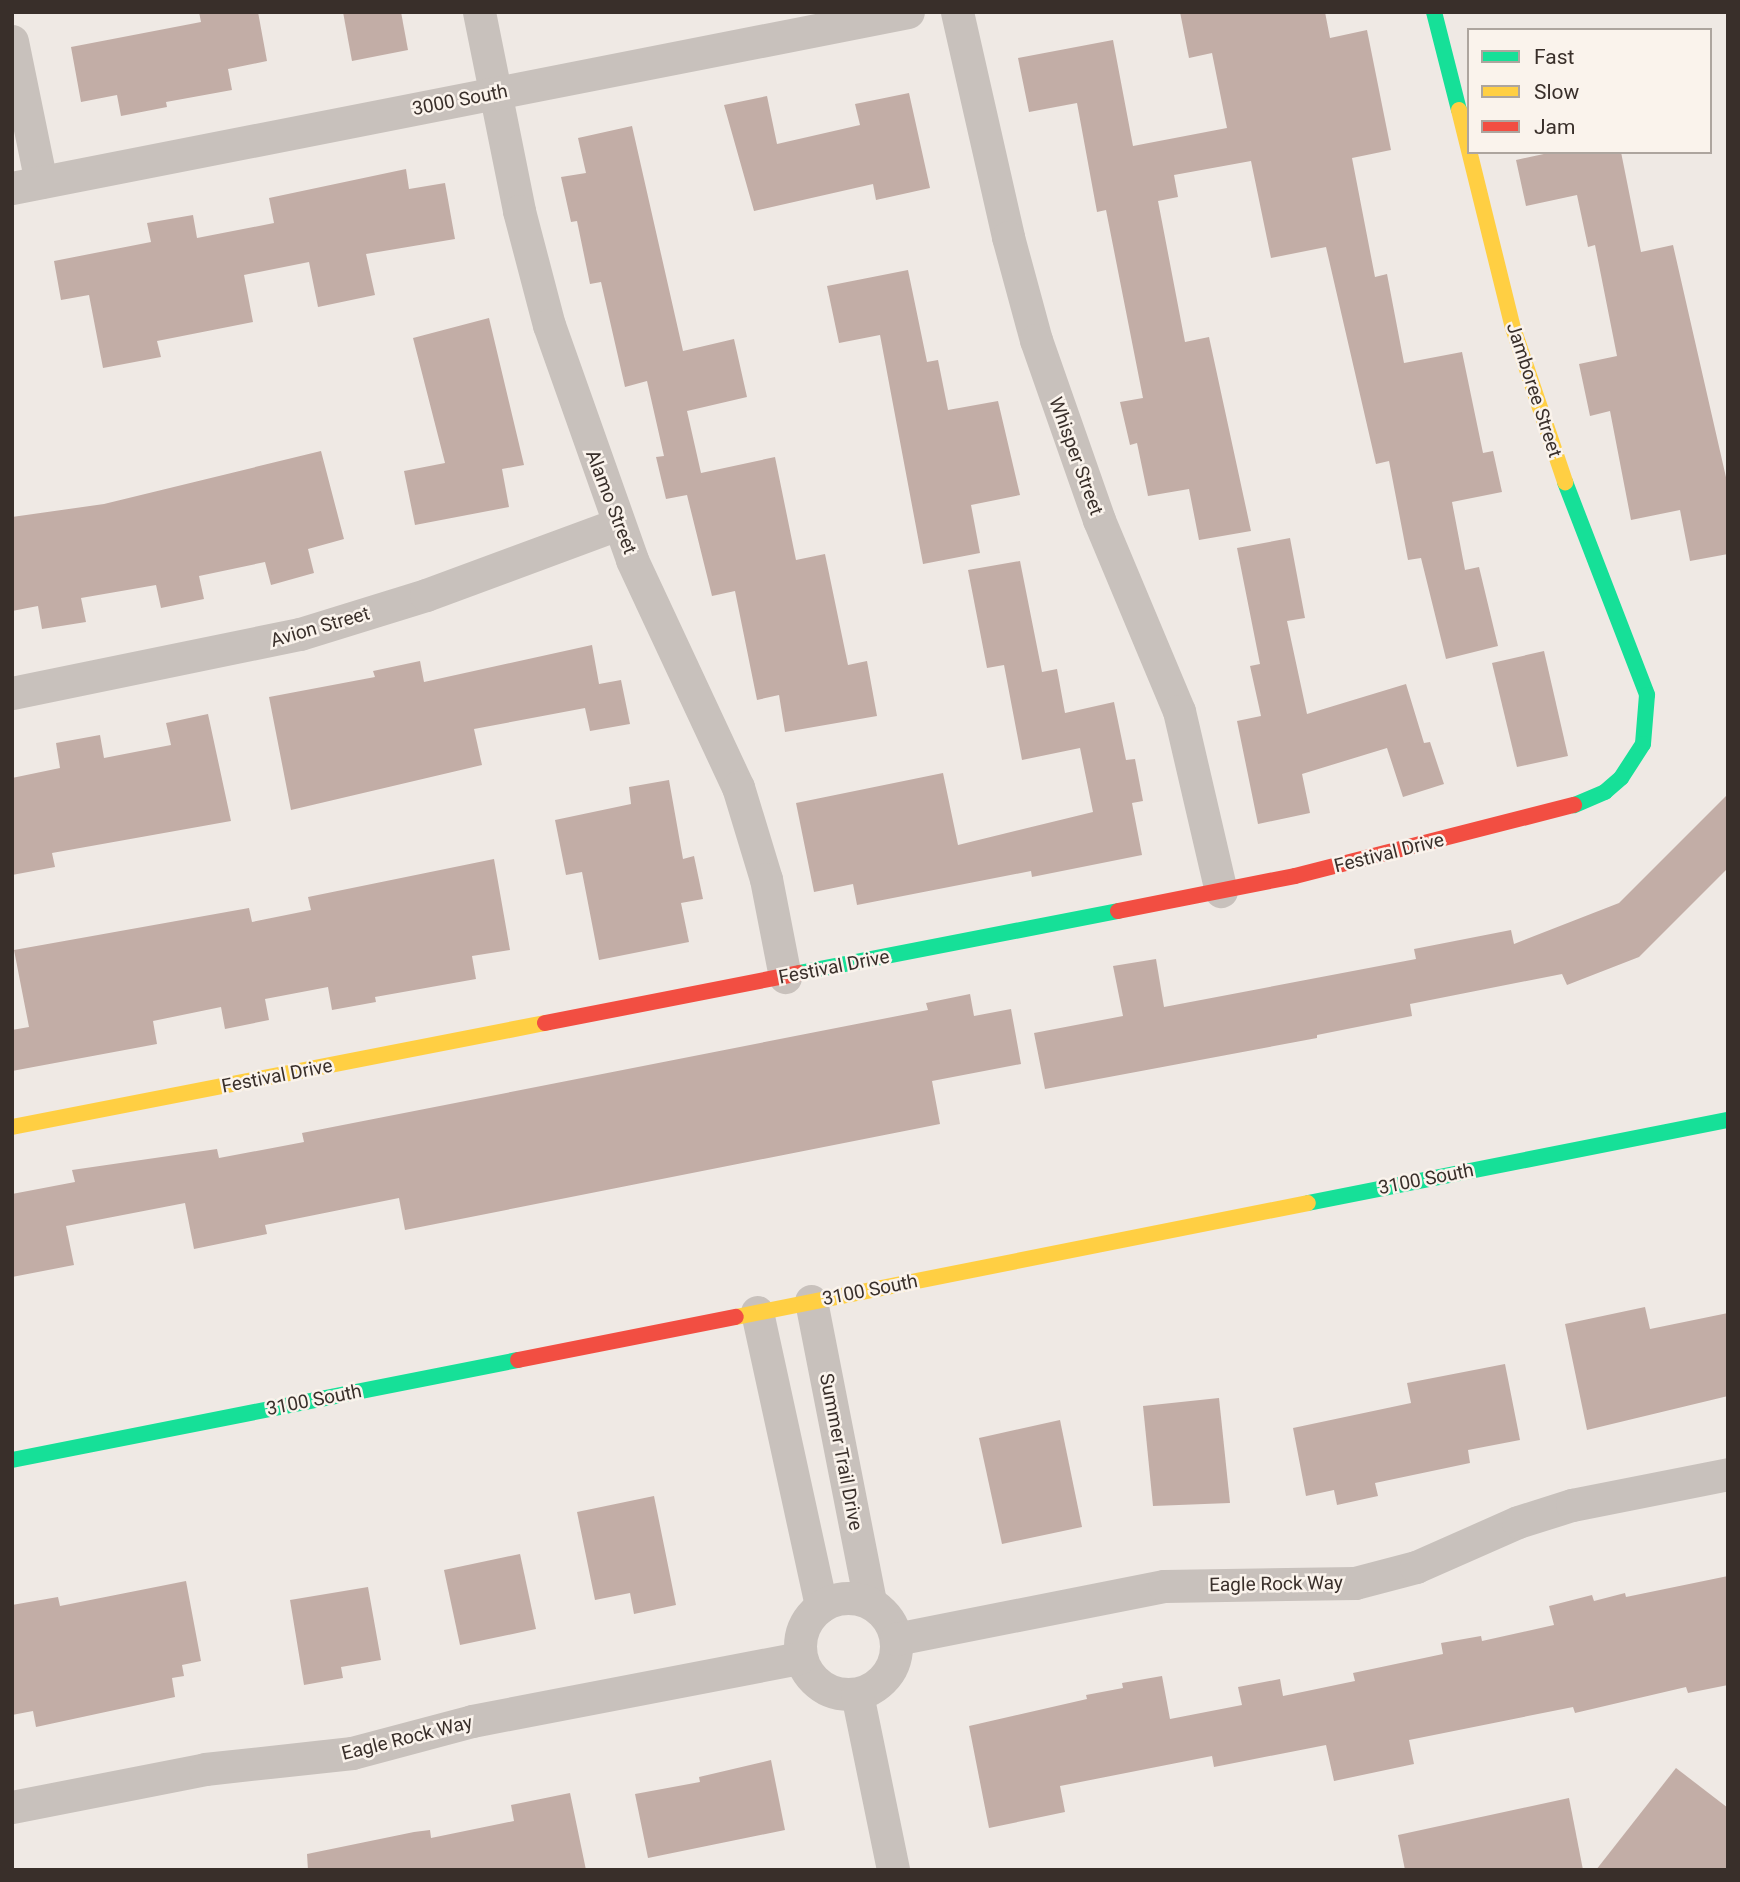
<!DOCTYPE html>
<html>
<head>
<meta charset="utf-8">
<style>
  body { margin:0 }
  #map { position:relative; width:1740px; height:1882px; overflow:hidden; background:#efe9e4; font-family:Roboto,sans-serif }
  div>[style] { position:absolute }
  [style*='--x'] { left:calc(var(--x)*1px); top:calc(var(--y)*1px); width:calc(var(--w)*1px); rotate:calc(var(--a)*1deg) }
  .building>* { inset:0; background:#c2ada6 }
  .street>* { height:33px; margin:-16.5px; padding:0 16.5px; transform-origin:16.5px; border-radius:16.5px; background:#c8c1bc }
  .street>.ring { margin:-16.5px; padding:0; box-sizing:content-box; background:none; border:33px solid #c8c1bc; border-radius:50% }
  .fast>* { height:16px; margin:-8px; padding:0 8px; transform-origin:8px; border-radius:8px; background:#16e098 }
  .slow>* { height:16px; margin:-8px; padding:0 8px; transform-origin:8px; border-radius:8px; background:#ffcf43 }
  .jam>* { height:16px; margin:-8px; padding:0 8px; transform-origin:8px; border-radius:8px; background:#f24e42 }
  span { translate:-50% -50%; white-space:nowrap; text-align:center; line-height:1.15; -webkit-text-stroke:5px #faf3ec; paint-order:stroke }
  .street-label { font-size:19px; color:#392f2a }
  .frame { position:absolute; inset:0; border:14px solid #392f2a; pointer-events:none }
  .legend { position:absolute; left:1467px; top:28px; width:245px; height:126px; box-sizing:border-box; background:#faf3ec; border:2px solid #ada59e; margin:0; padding:9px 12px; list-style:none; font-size:21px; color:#392f2a }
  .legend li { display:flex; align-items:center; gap:14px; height:35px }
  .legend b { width:35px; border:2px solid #ada59e }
</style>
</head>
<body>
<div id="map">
  <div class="building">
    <i style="clip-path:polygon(199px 12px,258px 12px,267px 61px,228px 69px,232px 90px,166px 102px,167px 107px,121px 116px,117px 95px,81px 102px,71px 47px,201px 22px)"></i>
    <i style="clip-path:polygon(343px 12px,401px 12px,408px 50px,352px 61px)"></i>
    <i style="clip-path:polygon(1180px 12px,1325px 12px,1330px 38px,1367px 30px,1391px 150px,1352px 158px,1375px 277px,1387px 274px,1404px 363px,1462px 352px,1483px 453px,1493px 451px,1502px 492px,1452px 502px,1465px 570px,1479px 567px,1498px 646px,1446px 659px,1421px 558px,1408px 560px,1389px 461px,1376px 464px,1326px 247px,1271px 258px,1251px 161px,1174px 175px,1178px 197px,1158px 201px,1185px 342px,1209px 337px,1251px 531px,1199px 540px,1189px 489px,1148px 496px,1137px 443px,1130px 445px,1120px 402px,1143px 398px,1106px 210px,1097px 212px,1077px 103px,1029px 112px,1018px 58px,1113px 40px,1133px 146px,1227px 128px,1212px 53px,1189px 58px)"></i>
    <i style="clip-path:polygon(909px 93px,930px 188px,876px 200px,873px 184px,754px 211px,724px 105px,767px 96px,777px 144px,860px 125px,855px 104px)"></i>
    <i style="clip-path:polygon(632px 126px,683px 351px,734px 339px,747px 397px,687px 411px,701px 473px,775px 457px,796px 560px,825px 554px,848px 665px,867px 661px,877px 716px,785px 732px,779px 695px,757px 700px,735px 591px,712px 596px,687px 495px,666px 499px,656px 457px,664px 456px,647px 381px,625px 387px,601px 282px,590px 284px,577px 221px,571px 222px,561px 177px,586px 173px,578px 138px)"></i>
    <i style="clip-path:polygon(1553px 152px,1621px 152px,1641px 252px,1673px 245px,1728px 486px,1728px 554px,1690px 561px,1680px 510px,1631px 520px,1610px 411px,1590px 416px,1579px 364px,1617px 356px,1595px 245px,1588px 247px,1577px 195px,1526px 206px,1516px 160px)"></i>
    <i style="clip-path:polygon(406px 169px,409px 189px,445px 183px,455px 239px,366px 254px,375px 295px,318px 307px,309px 262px,244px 275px,253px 322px,157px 341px,161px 357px,103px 368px,89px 295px,61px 300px,54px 261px,151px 242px,147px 223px,193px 215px,197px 238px,274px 223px,269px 198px)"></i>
    <i style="clip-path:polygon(908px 270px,927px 362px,938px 360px,948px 410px,998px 401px,1020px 495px,971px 505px,980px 553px,923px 564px,880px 335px,839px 343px,827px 286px)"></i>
    <i style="clip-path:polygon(489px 318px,524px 465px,502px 469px,509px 507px,415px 525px,404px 471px,445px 463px,413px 338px)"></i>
    <i style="clip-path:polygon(321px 451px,344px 539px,308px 549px,314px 573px,271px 585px,265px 562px,199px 576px,204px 599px,161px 608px,156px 585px,81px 598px,86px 622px,42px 629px,38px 606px,12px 611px,12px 517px,104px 504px)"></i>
    <i style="clip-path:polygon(1290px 538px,1305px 618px,1287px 621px,1307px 714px,1406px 684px,1424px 743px,1430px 742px,1444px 784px,1403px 797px,1387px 748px,1302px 774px,1310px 813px,1258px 824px,1237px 721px,1261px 716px,1250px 666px,1260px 664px,1237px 548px)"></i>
    <i style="clip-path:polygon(1020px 561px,1042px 672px,1057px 669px,1065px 713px,1114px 702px,1126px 760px,1135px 759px,1143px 801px,1132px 803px,1142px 855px,1032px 877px,1031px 871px,857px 905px,853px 884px,814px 892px,796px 803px,943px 773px,958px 845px,1093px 812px,1080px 748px,1022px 760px,1004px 665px,987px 668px,968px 570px)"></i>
    <i style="clip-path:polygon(592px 645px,599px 684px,621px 680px,630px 724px,590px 731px,585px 708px,474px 729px,482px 765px,291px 810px,269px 697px,375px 677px,373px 671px,420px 661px,424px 682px)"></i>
    <i style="clip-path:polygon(1544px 651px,1568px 756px,1517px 767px,1492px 663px)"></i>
    <i style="clip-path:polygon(208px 714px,231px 821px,52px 853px,55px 867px,12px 875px,12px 778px,60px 768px,56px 743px,100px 735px,104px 758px,171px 745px,166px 723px)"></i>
    <i style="clip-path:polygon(669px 780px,683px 859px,694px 856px,703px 899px,681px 903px,689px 942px,599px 960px,582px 872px,566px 875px,555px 820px,631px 804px,629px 787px)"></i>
    <i style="clip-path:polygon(1728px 794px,1728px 868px,1639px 957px,1567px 985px,1562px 974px,1410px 1004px,1412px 1016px,1317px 1035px,1317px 1038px,1045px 1089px,1034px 1033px,1123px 1016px,1113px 966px,1156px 959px,1164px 1007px,1416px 959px,1414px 949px,1511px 930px,1514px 944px,1619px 903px)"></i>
    <i style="clip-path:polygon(494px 859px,510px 950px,472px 956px,476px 979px,375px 997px,376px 1002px,332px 1010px,328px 987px,265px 999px,269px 1020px,225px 1029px,221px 1007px,153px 1021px,157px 1044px,12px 1071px,12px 1030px,29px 1027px,14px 950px,249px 908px,252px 922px,311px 910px,308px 897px)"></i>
    <i style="clip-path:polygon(970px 994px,974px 1016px,1011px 1009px,1021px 1064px,932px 1081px,940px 1124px,405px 1230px,399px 1198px,265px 1225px,267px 1234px,194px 1249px,185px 1203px,66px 1226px,74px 1265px,12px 1277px,12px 1194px,75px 1182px,72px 1170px,217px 1149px,219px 1158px,304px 1142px,302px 1133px,928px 1010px,926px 1003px)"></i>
    <i style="clip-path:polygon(1645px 1307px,1650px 1329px,1728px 1313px,1728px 1396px,1587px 1430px,1565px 1324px)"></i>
    <i style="clip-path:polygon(1505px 1364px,1520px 1440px,1468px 1450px,1470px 1463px,1375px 1483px,1378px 1496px,1337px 1505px,1334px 1490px,1306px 1496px,1293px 1428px,1411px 1403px,1407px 1383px)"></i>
    <i style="clip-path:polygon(1219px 1398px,1230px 1503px,1153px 1506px,1143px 1406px)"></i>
    <i style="clip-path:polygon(1060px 1420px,1082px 1527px,1002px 1544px,979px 1438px)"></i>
    <i style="clip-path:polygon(654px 1496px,676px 1605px,634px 1614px,630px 1593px,595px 1600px,577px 1512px)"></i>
    <i style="clip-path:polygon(520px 1554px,536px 1629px,460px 1645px,444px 1570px)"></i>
    <i style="clip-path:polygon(1728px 1576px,1728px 1685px,1688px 1693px,1686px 1687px,1575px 1713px,1573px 1707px,1409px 1740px,1414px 1764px,1334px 1781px,1326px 1745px,1214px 1767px,1212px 1756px,1060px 1786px,1065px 1812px,989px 1828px,969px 1726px,1087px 1699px,1086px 1695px,1123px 1688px,1122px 1683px,1162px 1676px,1170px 1719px,1242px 1705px,1238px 1687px,1280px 1679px,1283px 1696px,1355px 1681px,1353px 1673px,1443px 1654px,1441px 1643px,1481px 1636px,1482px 1641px,1554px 1625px,1549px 1606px,1592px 1595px,1594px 1601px,1625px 1593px,1626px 1597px)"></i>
    <i style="clip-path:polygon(186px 1581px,201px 1661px,182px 1665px,184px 1676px,172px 1678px,175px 1697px,36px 1727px,33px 1711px,12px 1715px,12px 1605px,58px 1597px,60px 1606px)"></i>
    <i style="clip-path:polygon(368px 1587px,381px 1660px,341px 1667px,343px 1678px,304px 1685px,290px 1600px)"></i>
    <i style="clip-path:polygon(771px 1760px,785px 1830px,648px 1858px,635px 1794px,700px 1782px,699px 1777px)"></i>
    <i style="clip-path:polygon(1676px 1768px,1728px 1808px,1728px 1870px,1596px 1870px)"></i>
    <i style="clip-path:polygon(570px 1793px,586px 1870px,308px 1870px,307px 1854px,414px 1832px,430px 1830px,431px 1838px,514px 1821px,511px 1805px)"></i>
    <i style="clip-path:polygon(1569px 1798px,1583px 1870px,1405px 1870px,1398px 1835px)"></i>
  </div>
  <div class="street">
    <i style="--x:479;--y:12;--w:203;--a:78.6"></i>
    <i style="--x:519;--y:211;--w:118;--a:75.3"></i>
    <i style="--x:549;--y:325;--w:249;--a:70.5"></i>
    <i style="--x:632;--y:560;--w:251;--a:65"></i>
    <i style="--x:738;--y:787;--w:96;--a:73.1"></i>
    <i style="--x:766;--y:879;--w:100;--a:79"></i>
    <i style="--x:957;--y:12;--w:231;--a:77.2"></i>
    <i style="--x:1008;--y:237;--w:107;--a:74.8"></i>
    <i style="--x:1036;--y:340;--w:191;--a:70.7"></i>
    <i style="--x:1099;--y:520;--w:207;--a:67.3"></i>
    <i style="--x:1179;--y:711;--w:185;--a:76.9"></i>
    <i style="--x:12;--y:41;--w:144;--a:78.4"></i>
    <i style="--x:12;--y:188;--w:913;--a:-11.11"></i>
    <i style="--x:12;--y:693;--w:294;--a:-11.6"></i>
    <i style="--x:300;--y:634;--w:132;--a:-17.2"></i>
    <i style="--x:426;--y:595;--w:205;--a:-20.3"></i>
    <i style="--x:811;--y:1301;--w:307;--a:78.9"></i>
    <i style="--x:757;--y:1312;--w:301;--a:77.7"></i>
    <i class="ring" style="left:800px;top:1598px;width:63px;height:63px"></i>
    <i style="--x:896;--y:1639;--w:273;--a:-11.2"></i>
    <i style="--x:1164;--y:1586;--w:191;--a:-0.9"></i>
    <i style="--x:1355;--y:1583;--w:63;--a:-14.7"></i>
    <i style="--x:1416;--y:1567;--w:111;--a:-23.8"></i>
    <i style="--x:1518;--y:1522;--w:57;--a:-17.5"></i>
    <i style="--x:1572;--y:1505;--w:159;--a:-11.2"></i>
    <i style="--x:857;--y:1694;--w:180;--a:78.4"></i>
    <i style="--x:12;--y:1807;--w:197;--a:-11.1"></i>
    <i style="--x:205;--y:1769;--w:148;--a:-6.2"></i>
    <i style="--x:352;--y:1753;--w:124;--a:-14.9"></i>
    <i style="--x:472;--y:1721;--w:334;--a:-10.9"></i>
  </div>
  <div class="fast">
    <i style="--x:1434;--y:12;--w:101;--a:75.7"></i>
    <i style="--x:1565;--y:482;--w:228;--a:68.9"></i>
    <i style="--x:1647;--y:695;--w:49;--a:94.7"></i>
    <i style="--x:1643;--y:744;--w:40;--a:122.9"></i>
    <i style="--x:1621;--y:778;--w:21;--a:139"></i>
    <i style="--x:1605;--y:792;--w:34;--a:157"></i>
    <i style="--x:799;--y:973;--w:325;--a:-11"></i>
    <i style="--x:1308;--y:1203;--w:428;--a:-11.2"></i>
    <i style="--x:12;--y:1460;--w:516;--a:-11.18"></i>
  </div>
  <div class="slow">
    <i style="--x:1459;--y:110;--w:225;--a:76.1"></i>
    <i style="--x:1513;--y:328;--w:163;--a:71.3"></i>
    <i style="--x:12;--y:1127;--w:543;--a:-11.04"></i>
    <i style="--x:736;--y:1317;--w:583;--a:-11.27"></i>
  </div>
  <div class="jam">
    <i style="--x:1118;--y:911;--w:180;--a:-11.2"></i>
    <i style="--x:1295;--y:876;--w:288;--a:-14.3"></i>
    <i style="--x:545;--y:1023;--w:259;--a:-11.1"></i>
    <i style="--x:518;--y:1360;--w:222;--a:-11.2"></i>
  </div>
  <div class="street-label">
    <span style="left:460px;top:100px;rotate:-11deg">3000 South</span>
    <span style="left:1534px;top:390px;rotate:72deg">Jamboree Street</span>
    <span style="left:1076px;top:456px;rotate:70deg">Whisper Street</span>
    <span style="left:611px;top:502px;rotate:69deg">Alamo Street</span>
    <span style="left:320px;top:627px;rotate:-16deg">Avion Street</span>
    <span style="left:1389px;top:853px;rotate:-14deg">Festival Drive</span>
    <span style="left:834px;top:967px;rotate:-11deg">Festival Drive</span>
    <span style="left:277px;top:1076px;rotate:-11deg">Festival Drive</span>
    <span style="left:1426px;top:1179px;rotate:-11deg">3100 South</span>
    <span style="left:870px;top:1290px;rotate:-11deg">3100 South</span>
    <span style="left:314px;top:1400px;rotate:-11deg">3100 South</span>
    <span style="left:841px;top:1452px;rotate:79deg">Summer Trail Drive</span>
    <span style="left:1276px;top:1584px;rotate:-1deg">Eagle Rock Way</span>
    <span style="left:407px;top:1738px;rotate:-14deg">Eagle Rock Way</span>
  </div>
  <div class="frame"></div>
  <ul class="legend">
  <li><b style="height:9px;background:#16e098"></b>Fast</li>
  <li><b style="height:9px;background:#ffcf43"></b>Slow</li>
  <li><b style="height:9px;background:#f24e42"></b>Jam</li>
  </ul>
</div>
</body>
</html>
